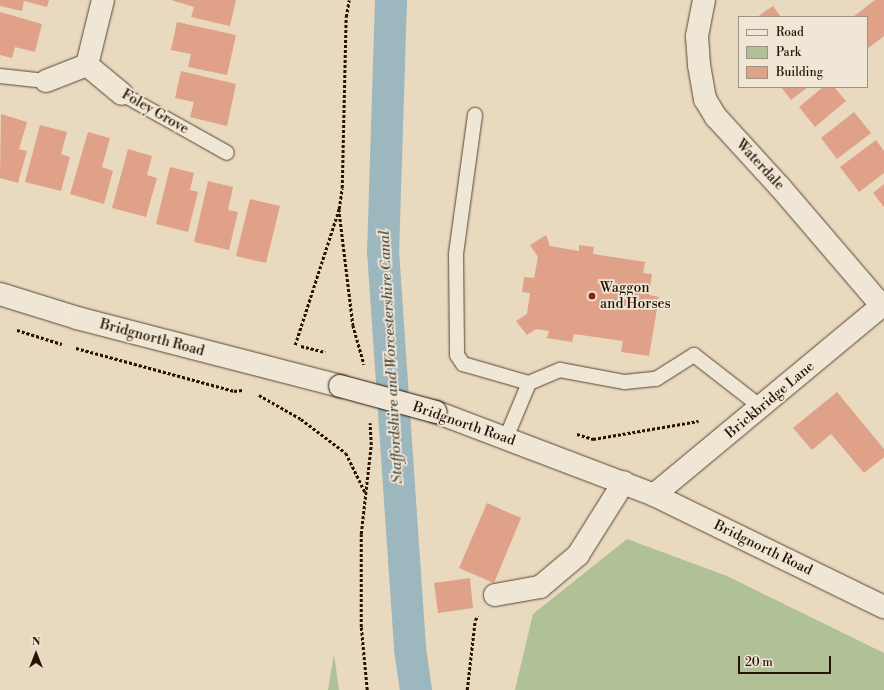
<!DOCTYPE html>
<html>
<head>
<meta charset="utf-8">
<style>
  body { margin:0 }
  #map { position:relative; width:884px; height:690px; overflow:hidden; background:#e8d9bf; font-family:"Libre Bodoni",serif }
  div>[style] { position:absolute }
  [style*='--x'] { left:calc(var(--x)*1px); top:calc(var(--y)*1px); width:calc(var(--w)*1px); rotate:calc(var(--a)*1deg) }
  .green>* { inset:0; background:#b0c097 }
  .canal>* { height:32px; margin:-16px; padding:0 16px; transform-origin:16px; border-radius:16px; background:#9cb7bd }
  .building>* { inset:0; background:#e0a189 }
  .path>* { height:2.5px; margin-top:-1.25px; transform-origin:0; background:repeating-linear-gradient(90deg,#281405 0 3px,transparent 0 5px) }
  .roads { filter:drop-shadow(0 0 1px #584534) drop-shadow(0 0 1px #584534) }
  .service>* { height:14px; margin:-7px; padding:0 7px; transform-origin:7px; border-radius:7px; background:#f0e6d5 }
  .minor>* { height:22px; margin:-11px; padding:0 11px; transform-origin:11px; border-radius:11px; background:#f0e6d5 }
  .secondary>* { height:22px; margin:-11px; padding:0 11px; transform-origin:11px; border-radius:11px; background:#f0e6d5 }
  .bridges { filter:drop-shadow(0 0 1px #281405) drop-shadow(0 0 1px #281405) }
  .secondary-bridge>* { height:22px; margin:-11px; padding:0 11px; transform-origin:11px; border-radius:11px; background:#f0e6d5 }
  .dots>* { width:11px; height:11px; translate:-50% -50%; box-sizing:border-box; border:2px solid #f0e6d5; border-radius:50% }
  span { translate:-50% -50%; white-space:nowrap; text-align:center; line-height:1.15; -webkit-text-stroke:3.5px #f0e6d5; paint-order:stroke }
  .street-label { font-size:14px; color:#281405 }
  .poi-label { font-size:14px; color:#281405 }
  .left { translate:0 -50%; text-align:left }
  .water-label { font-size:15px; color:#514d45; font-style:italic }
  .legend { position:absolute; left:738px; top:16px; width:130px; height:72px; box-sizing:border-box; background:#f0e6d5; border:1px solid #a09282; margin:0; padding:5px 7px; list-style:none; font-size:12px; color:#281405 }
  .legend li { display:flex; align-items:center; gap:8px; height:20px }
  .legend b { width:20px; border:1px solid #a09282 }
  .north { position:absolute; left:16px; top:634px; width:40px; height:40px; -webkit-text-stroke:3px #f0e6d5; paint-order:stroke; rotate:0deg; font-size:11px; font-weight:700; line-height:16px; text-align:center; color:#281405 }
  .north::after { content:''; display:block; margin:auto; width:14px; height:18px; background:#281405; clip-path:polygon(50% 0,100% 100%,50% 72%,0 100%) }
  .scale { position:absolute; left:738px; top:656px; width:93px; height:18px; box-sizing:border-box; border:2px solid #281405; border-top:0; padding-left:5px; font-size:12px; line-height:14px; white-space:nowrap; color:#281405; -webkit-text-stroke:3px #f0e6d5; paint-order:stroke }
</style>
</head>
<body>
<div id="map">
  <div class="green">
    <i style="clip-path:polygon(627px 539px,727px 576px,884px 653px,884px 690px,515px 690px,533px 614px)"></i>
    <i style="clip-path:polygon(334px 654px,339px 690px,328px 690px)"></i>
  </div>
  <div class="canal">
    <i style="--x:391;--y:0;--w:251;--a:91.8"></i>
    <i style="--x:383;--y:251;--w:399;--a:86.1"></i>
    <i style="--x:410;--y:649;--w:41;--a:81.7"></i>
  </div>
  <div class="building">
    <i style="clip-path:polygon(0 0,49px 0,47px 7px,24px 1px,22px 11px,0 6px)"></i>
    <i style="clip-path:polygon(171px 0,236px 0,230px 26px,191px 17px,194px 7px)"></i>
    <i style="clip-path:polygon(875px 0,884px 0,884px 36px,867px 49px,867px 17px,853px 17px)"></i>
    <i style="clip-path:polygon(773px 6px,781px 17px,757px 17px)"></i>
    <i style="clip-path:polygon(0 12px,42px 24px,35px 52px,15px 47px,12px 58px,0 55px)"></i>
    <i style="clip-path:polygon(177px 22px,236px 35px,227px 75px,188px 67px,191px 54px,171px 50px)"></i>
    <i style="clip-path:polygon(181px 71px,236px 84px,227px 126px,190px 117px,194px 102px,175px 98px)"></i>
    <i style="clip-path:polygon(781px 87px,808px 87px,791px 100px)"></i>
    <i style="clip-path:polygon(823px 87px,834px 87px,846px 101px,815px 127px,799px 107px)"></i>
    <i style="clip-path:polygon(854px 112px,871px 133px,837px 159px,821px 138px)"></i>
    <i style="clip-path:polygon(1px 114px,27px 122px,19px 149px,27px 151px,18px 183px,0 178px)"></i>
    <i style="clip-path:polygon(40px 125px,67px 132px,61px 154px,70px 157px,61px 191px,25px 182px)"></i>
    <i style="clip-path:polygon(88px 132px,110px 138px,102px 167px,113px 171px,104px 204px,70px 194px)"></i>
    <i style="clip-path:polygon(876px 140px,884px 151px,884px 173px,859px 192px,840px 167px)"></i>
    <i style="clip-path:polygon(128px 149px,152px 156px,147px 175px,157px 178px,146px 217px,112px 208px)"></i>
    <i style="clip-path:polygon(170px 167px,194px 173px,190px 190px,198px 192px,188px 232px,156px 224px)"></i>
    <i style="clip-path:polygon(208px 181px,233px 187px,228px 210px,238px 212px,229px 250px,194px 242px)"></i>
    <i style="clip-path:polygon(884px 184px,884px 207px,873px 193px)"></i>
    <i style="clip-path:polygon(250px 199px,280px 206px,266px 263px,236px 256px)"></i>
    <i style="clip-path:polygon(546px 235px,550px 246px,579px 251px,579px 245px,594px 247px,593px 254px,645px 262px,643px 273px,652px 274px,649px 295px,659px 297px,649px 356px,621px 352px,623px 341px,574px 334px,572px 342px,547px 338px,549px 331px,536px 329px,527px 335px,516px 321px,527px 314px,530px 293px,522px 292px,524px 277px,534px 278px,538px 257px,530px 245px)"></i>
    <i style="clip-path:polygon(837px 392px,884px 449px,884px 457px,864px 473px,831px 434px,812px 450px,793px 428px)"></i>
    <i style="clip-path:polygon(487px 503px,521px 518px,494px 583px,459px 568px)"></i>
    <i style="clip-path:polygon(470px 578px,473px 608px,438px 613px,434px 583px)"></i>
  </div>
  <div class="path">
    <i style="--x:339;--y:209;--w:117;--a:83.1"></i>
    <i style="--x:353;--y:325;--w:41;--a:74.2"></i>
    <i style="--x:17;--y:330;--w:47;--a:17.3"></i>
    <i style="--x:295;--y:345;--w:143;--a:-72.1"></i>
    <i style="--x:339;--y:209;--w:21;--a:-82"></i>
    <i style="--x:342;--y:188;--w:171;--a:-88.7"></i>
    <i style="--x:346;--y:17;--w:17;--a:-80"></i>
    <i style="--x:301;--y:346;--w:25;--a:14"></i>
    <i style="--x:76;--y:348;--w:164;--a:15.2"></i>
    <i style="--x:234;--y:391;--w:8;--a:-7"></i>
    <i style="--x:259;--y:395;--w:48;--a:29.7"></i>
    <i style="--x:301;--y:419;--w:56;--a:37.1"></i>
    <i style="--x:346;--y:453;--w:43;--a:64"></i>
    <i style="--x:577;--y:434;--w:17;--a:17"></i>
    <i style="--x:593;--y:439;--w:107;--a:-9.7"></i>
    <i style="--x:367;--y:690;--w:63;--a:-95.4"></i>
    <i style="--x:361;--y:627;--w:93;--a:-90"></i>
    <i style="--x:361;--y:534;--w:90;--a:-83.6"></i>
    <i style="--x:371;--y:445;--w:22;--a:-93"></i>
    <i style="--x:467;--y:690;--w:70;--a:-83.5"></i>
    <i style="--x:475;--y:620;--w:5;--a:-53"></i>
  </div>
  <div class="roads">
    <div class="service">
      <i style="--x:0;--y:76;--w:46;--a:6.2"></i>
      <i style="--x:122;--y:94;--w:120;--a:29.3"></i>
      <i style="--x:475;--y:115;--w:140;--a:97.8"></i>
      <i style="--x:456;--y:254;--w:101;--a:89.4"></i>
      <i style="--x:457;--y:355;--w:11;--a:56"></i>
      <i style="--x:463;--y:364;--w:69;--a:16.1"></i>
      <i style="--x:529;--y:383;--w:60;--a:112.7"></i>
      <i style="--x:529;--y:383;--w:34;--a:-23"></i>
      <i style="--x:560;--y:370;--w:66;--a:10.5"></i>
      <i style="--x:625;--y:382;--w:31;--a:-6"></i>
      <i style="--x:656;--y:379;--w:45;--a:-32.3"></i>
      <i style="--x:694;--y:355;--w:86;--a:37.9"></i>
    </div>
    <div class="minor">
      <i style="--x:704;--y:0;--w:37;--a:101"></i>
      <i style="--x:697;--y:36;--w:29;--a:86"></i>
      <i style="--x:699;--y:65;--w:35;--a:80"></i>
      <i style="--x:705;--y:99;--w:21;--a:59"></i>
      <i style="--x:716;--y:117;--w:95;--a:47.6"></i>
      <i style="--x:780;--y:187;--w:157;--a:49.4"></i>
      <i style="--x:87;--y:65;--w:67;--a:-76.2"></i>
      <i style="--x:46;--y:81;--w:44;--a:-21.3"></i>
      <i style="--x:87;--y:65;--w:45;--a:39.6"></i>
      <i style="--x:654;--y:495;--w:299;--a:-39.7"></i>
      <i style="--x:495;--y:595;--w:46;--a:-10.1"></i>
      <i style="--x:540;--y:587;--w:50;--a:-40.1"></i>
      <i style="--x:578;--y:555;--w:86;--a:-57.8"></i>
    </div>
    <div class="secondary">
      <i style="--x:0;--y:294;--w:81;--a:17.3"></i>
      <i style="--x:77;--y:318;--w:272;--a:14.5"></i>
      <i style="--x:436;--y:412;--w:233;--a:20.8"></i>
      <i style="--x:654;--y:495;--w:256;--a:26"></i>
    </div>
  </div>
  <div class="bridges">
    <div class="secondary-bridge">
      <i style="--x:340;--y:386;--w:99;--a:15.2"></i>
    </div>
  </div>
  <div class="dots">
    <i style="left:592px;top:296px;background:#8f2418"></i>
  </div>
  <div class="street-label">
    <span style="left:155px;top:112px;rotate:30deg">Foley Grove</span>
    <span style="left:760px;top:165px;rotate:47deg">Waterdale</span>
    <span style="left:152px;top:338px;rotate:15deg">Bridgnorth Road</span>
    <span style="left:770px;top:400px;rotate:-40deg">Brickbridge Lane</span>
    <span style="left:464px;top:424px;rotate:19deg">Bridgnorth Road</span>
    <span style="left:763px;top:548px;rotate:26deg">Bridgnorth Road</span>
  </div>
  <div class="poi-label">
    <span class="left" style="left:600px;top:296px">Waggon<br>and Horses</span>
  </div>
  <div class="water-label">
    <span style="left:391px;top:357px;rotate:-93deg">Staffordshire and Worcestershire Canal</span>
  </div>
  <ul class="legend">
  <li><b style="height:5px;background:#f0e6d5"></b>Road</li>
  <li><b style="height:11px;background:#b0c097"></b>Park</li>
  <li><b style="height:11px;background:#e0a189"></b>Building</li>
  </ul>
  <div class="north">N</div>
  <div class="scale">20 m</div>
</div>
</body>
</html>
